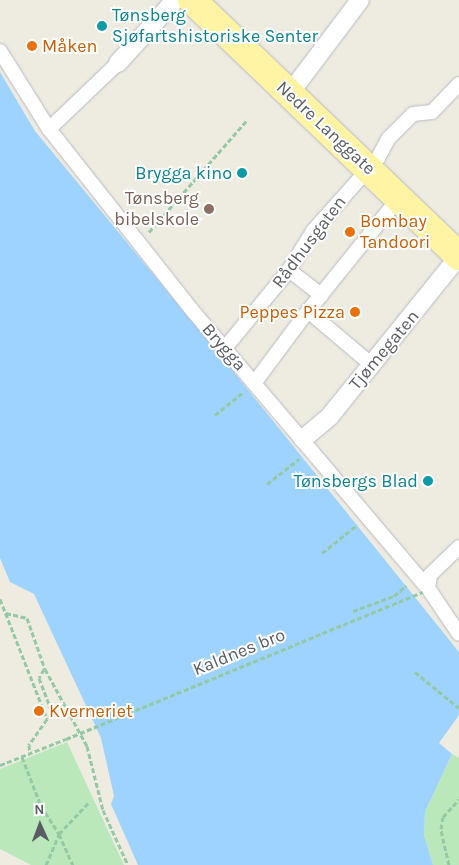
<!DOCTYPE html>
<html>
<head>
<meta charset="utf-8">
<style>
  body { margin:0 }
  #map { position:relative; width:459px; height:865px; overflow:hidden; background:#eeebe0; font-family:Karla,sans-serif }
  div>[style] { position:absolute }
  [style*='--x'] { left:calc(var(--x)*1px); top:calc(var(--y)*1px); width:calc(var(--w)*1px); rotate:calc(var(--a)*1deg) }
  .green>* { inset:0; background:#bae8bb }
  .water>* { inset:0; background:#9fd3ff }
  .path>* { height:3px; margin-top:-1.5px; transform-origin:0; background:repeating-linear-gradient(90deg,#93c9a4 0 5px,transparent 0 7.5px) }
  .roads { filter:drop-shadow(0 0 1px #b8bbc1) drop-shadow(0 0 1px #b8bbc1) }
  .pedestrian>* { height:14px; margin:-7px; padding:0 7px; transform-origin:7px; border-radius:7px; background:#fff }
  .minor>* { height:18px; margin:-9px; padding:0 9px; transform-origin:9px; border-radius:9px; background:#fff }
  .primary>* { height:28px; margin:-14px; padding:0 14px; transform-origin:14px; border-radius:14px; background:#fff3a4 }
  .path-bridge>* { height:3px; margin-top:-1.5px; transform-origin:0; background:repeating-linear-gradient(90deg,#93c9a4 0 5px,transparent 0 7.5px) }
  .dots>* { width:14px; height:14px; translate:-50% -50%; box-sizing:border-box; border:2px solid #fff; border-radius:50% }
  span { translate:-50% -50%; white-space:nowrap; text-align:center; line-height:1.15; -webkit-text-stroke:4px #fff; paint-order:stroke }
  .culture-label { font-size:18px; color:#0d838f }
  .left { translate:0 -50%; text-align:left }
  .right { translate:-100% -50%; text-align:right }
  .food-label { font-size:18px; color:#c56008 }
  .street-label { font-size:18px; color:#595d63 }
  .education-label { font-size:18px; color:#785e54 }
  .north { position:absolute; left:15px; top:800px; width:50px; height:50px; -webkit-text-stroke:4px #fff; paint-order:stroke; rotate:358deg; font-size:14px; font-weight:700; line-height:20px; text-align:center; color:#595d63 }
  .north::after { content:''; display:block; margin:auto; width:18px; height:22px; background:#595d63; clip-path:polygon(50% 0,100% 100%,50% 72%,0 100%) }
</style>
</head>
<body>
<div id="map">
  <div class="green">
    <i style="clip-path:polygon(67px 742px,124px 865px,31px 865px,0 849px,0 769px)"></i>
    <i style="clip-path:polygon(452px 754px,459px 758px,459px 865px,433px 865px,424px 835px,425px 812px)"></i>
  </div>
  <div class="water">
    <i style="clip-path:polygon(0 72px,35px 131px,228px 365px,459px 652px,459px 715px,439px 743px,452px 754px,425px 812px,424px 835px,433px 865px,138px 865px,111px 804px,114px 796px,101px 738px,34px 594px,10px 582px,0 558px)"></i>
  </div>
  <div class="path">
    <i style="--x:149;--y:232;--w:149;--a:-48.8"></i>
    <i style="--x:215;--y:415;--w:36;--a:-39"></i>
    <i style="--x:267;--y:484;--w:41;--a:-38"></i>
    <i style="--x:322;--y:553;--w:45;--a:-38.7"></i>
    <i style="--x:0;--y:599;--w:129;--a:68.6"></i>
    <i style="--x:47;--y:719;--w:32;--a:125"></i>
    <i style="--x:29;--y:745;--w:8;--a:83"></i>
    <i style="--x:353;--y:611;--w:44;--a:-20.1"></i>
    <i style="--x:394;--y:596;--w:16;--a:-40"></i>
    <i style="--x:6;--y:613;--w:22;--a:13"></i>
    <i style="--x:27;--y:618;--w:54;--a:70.6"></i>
    <i style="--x:45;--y:669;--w:88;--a:61.4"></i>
    <i style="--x:87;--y:746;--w:66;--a:76"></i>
    <i style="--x:103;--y:810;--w:60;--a:65.6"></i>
    <i style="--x:44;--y:669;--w:10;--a:119"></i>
    <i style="--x:39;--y:678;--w:39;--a:69"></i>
    <i style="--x:53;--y:714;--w:8;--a:140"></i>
    <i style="--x:415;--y:672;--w:57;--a:39.3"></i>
    <i style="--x:22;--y:757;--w:53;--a:68.8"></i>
    <i style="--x:41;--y:806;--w:33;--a:57"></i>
    <i style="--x:59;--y:834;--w:34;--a:66"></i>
    <i style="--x:0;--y:765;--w:71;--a:-21.5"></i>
    <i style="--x:46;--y:865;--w:34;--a:-67"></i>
    <i style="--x:59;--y:834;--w:44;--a:-46.8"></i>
    <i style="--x:449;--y:865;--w:37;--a:-103"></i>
    <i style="--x:441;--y:829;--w:12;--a:-81"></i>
    <i style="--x:443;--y:817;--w:24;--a:-48"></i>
  </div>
  <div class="roads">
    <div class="pedestrian">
      <i style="--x:0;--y:51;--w:92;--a:57.9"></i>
      <i style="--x:49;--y:129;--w:229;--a:51.7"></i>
      <i style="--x:191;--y:309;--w:366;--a:49.7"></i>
      <i style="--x:428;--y:588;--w:55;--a:56"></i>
      <i style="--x:49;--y:129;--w:95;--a:-43.7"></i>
      <i style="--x:289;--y:270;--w:41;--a:38"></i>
      <i style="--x:308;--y:311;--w:84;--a:40.2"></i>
      <i style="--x:225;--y:348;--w:101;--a:-50.6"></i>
      <i style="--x:289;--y:270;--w:46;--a:-58.4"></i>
      <i style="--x:313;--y:231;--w:98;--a:-48.3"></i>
      <i style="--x:378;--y:158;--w:21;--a:-62"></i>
      <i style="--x:388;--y:139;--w:35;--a:-45"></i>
      <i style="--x:413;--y:114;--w:19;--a:-6"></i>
      <i style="--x:432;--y:112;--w:39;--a:-46"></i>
      <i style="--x:255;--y:382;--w:89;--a:-53.3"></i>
      <i style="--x:308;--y:311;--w:145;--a:-51.2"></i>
      <i style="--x:428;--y:588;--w:13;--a:-81"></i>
      <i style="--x:430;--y:575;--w:40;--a:-44"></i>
    </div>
    <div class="minor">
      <i style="--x:118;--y:63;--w:85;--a:-47.9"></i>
      <i style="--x:290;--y:93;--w:116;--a:-53"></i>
      <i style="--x:303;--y:439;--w:35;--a:-40"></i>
      <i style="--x:330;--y:416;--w:206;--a:-51.1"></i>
    </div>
    <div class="primary">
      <i style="--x:192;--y:0;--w:370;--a:43.8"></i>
    </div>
  </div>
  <div class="path-bridge">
    <i style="--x:66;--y:739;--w:386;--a:-22.4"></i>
  </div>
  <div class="dots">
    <i style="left:102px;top:26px;background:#0f9aa8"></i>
    <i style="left:32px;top:46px;background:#e8710a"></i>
    <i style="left:242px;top:173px;background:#0f9aa8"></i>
    <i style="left:209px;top:209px;background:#8d6e63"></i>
    <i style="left:350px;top:232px;background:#e8710a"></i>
    <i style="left:355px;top:312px;background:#e8710a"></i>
    <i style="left:428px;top:481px;background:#0f9aa8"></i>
    <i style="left:39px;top:711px;background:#e8710a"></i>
  </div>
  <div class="culture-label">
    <span class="left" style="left:112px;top:26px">Tønsberg<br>Sjøfartshistoriske Senter</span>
    <span class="right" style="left:232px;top:173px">Brygga kino</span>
    <span class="right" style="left:418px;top:481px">Tønsbergs Blad</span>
  </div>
  <div class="food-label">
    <span class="left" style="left:42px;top:46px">Måken</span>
    <span class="left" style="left:360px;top:232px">Bombay<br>Tandoori</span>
    <span class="right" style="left:345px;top:312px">Peppes Pizza</span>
    <span class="left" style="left:49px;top:711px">Kverneriet</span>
  </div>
  <div class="street-label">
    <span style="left:326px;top:128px;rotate:43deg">Nedre Langgate</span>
    <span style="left:309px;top:242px;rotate:-53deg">Rådhusgaten</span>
    <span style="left:224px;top:347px;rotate:49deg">Brygga</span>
    <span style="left:384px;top:350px;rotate:-50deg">Tjømegaten</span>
    <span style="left:239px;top:652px;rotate:-22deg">Kaldnes bro</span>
  </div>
  <div class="education-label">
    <span class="right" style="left:199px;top:209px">Tønsberg<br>bibelskole</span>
  </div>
  <div class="north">N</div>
</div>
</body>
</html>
